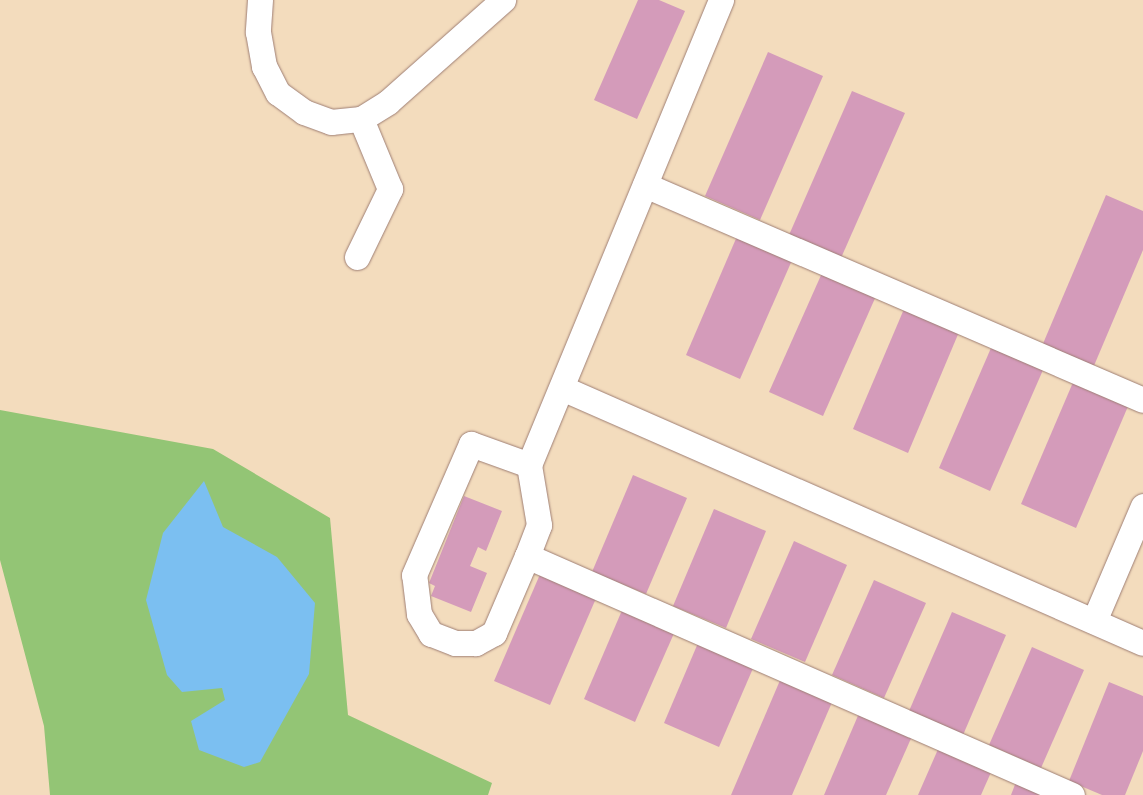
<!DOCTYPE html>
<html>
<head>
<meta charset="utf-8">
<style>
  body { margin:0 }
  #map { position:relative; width:1143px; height:795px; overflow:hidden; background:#f3dcbd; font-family:Kalam,sans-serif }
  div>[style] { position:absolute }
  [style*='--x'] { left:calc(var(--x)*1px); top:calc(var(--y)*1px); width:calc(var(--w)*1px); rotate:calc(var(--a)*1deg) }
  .green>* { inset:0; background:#93c575 }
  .water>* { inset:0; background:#7bbff1 }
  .building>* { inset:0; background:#d49bba }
  .roads { filter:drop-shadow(0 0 1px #9e7e74) drop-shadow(0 0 1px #9e7e74) }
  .minor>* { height:25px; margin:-12.5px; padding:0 12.5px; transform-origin:12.5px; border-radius:12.5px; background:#fff }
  span { translate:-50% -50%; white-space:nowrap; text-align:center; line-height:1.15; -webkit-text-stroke:5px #fcf5e5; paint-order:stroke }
</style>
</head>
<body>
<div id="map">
  <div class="green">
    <i style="clip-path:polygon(0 410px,213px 449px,330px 518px,348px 715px,492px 783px,488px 795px,50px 795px,44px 726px,0 560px)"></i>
  </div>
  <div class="water">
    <i style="clip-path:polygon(204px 481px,223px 527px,277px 557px,315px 603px,309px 674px,260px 762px,244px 767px,199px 750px,191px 721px,225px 700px,222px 688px,182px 692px,167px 675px,146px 600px,163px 533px)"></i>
  </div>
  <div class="building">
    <i style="clip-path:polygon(638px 0,659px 0,685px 11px,637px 119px,594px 100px)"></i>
    <i style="clip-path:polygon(768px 52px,823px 76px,760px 220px,705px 196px)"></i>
    <i style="clip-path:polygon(852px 91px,905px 113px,841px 258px,789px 235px)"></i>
    <i style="clip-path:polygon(1106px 195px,1143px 211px,1143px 250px,1093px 368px,1042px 346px)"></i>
    <i style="clip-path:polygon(738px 234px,793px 258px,740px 379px,686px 355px)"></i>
    <i style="clip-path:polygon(822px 273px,876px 296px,823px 416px,769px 392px)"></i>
    <i style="clip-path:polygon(904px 309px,959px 332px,908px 453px,853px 429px)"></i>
    <i style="clip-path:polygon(991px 348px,1043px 370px,990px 491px,939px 468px)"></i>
    <i style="clip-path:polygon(1074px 380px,1129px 404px,1076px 528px,1021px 504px)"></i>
    <i style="clip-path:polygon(633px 475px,687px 498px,646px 594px,592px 572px)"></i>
    <i style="clip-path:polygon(464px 496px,502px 511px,486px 551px,478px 547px,470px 566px,487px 573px,471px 612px,431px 596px,435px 586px,429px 583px)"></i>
    <i style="clip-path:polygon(714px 509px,766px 531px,726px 628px,673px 606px)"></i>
    <i style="clip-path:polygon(794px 541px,847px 565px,805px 662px,751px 639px)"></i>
    <i style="clip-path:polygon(541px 572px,597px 596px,550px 705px,494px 681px)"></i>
    <i style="clip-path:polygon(874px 580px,926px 603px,884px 698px,832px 675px)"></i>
    <i style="clip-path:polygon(623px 608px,675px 631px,635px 722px,584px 699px)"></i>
    <i style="clip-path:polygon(952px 612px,1006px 635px,963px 735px,909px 711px)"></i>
    <i style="clip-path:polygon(698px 643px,754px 666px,719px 747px,664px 723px)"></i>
    <i style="clip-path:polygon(1032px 647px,1084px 670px,1041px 768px,989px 745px)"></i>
    <i style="clip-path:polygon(781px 678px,833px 700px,792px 795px,731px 795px)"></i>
    <i style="clip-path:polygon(1109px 682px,1143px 696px,1143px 751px,1125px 795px,1102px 795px,1069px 781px)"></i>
    <i style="clip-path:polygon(860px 711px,913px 734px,886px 795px,824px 795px)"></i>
    <i style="clip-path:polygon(939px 747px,992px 770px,981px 795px,918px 795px)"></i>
    <i style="clip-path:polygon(1016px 782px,1047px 795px,1011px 795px)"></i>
  </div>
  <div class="roads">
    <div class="minor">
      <i style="--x:260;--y:0;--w:32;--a:94"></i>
      <i style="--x:258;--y:32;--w:35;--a:80"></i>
      <i style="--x:264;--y:66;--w:30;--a:63"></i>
      <i style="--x:278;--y:93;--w:32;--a:36"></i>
      <i style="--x:304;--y:112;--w:29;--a:20"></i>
      <i style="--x:331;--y:122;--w:30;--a:-6"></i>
      <i style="--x:361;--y:119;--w:32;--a:-32"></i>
      <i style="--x:388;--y:102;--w:154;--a:-41.6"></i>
      <i style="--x:721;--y:0;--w:503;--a:112.44"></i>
      <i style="--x:529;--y:465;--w:61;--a:80.5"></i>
      <i style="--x:539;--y:525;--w:33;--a:111"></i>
      <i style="--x:527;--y:556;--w:595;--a:23.68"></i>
      <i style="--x:645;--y:185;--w:542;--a:23.35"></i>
      <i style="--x:357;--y:257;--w:76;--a:-64.1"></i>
      <i style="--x:390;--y:189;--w:76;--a:-112.5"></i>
      <i style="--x:562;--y:388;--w:634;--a:23.7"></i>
      <i style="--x:527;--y:556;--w:84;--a:113.2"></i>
      <i style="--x:494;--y:633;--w:21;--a:151"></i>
      <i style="--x:476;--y:643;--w:21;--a:180"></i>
      <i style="--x:455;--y:643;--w:26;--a:-159"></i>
      <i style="--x:431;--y:634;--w:23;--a:-121"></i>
      <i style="--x:419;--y:614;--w:39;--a:-97"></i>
      <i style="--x:414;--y:575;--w:143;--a:-66.5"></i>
      <i style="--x:471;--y:444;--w:62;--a:19.9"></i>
      <i style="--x:1094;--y:621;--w:125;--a:-66.9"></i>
    </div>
  </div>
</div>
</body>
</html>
